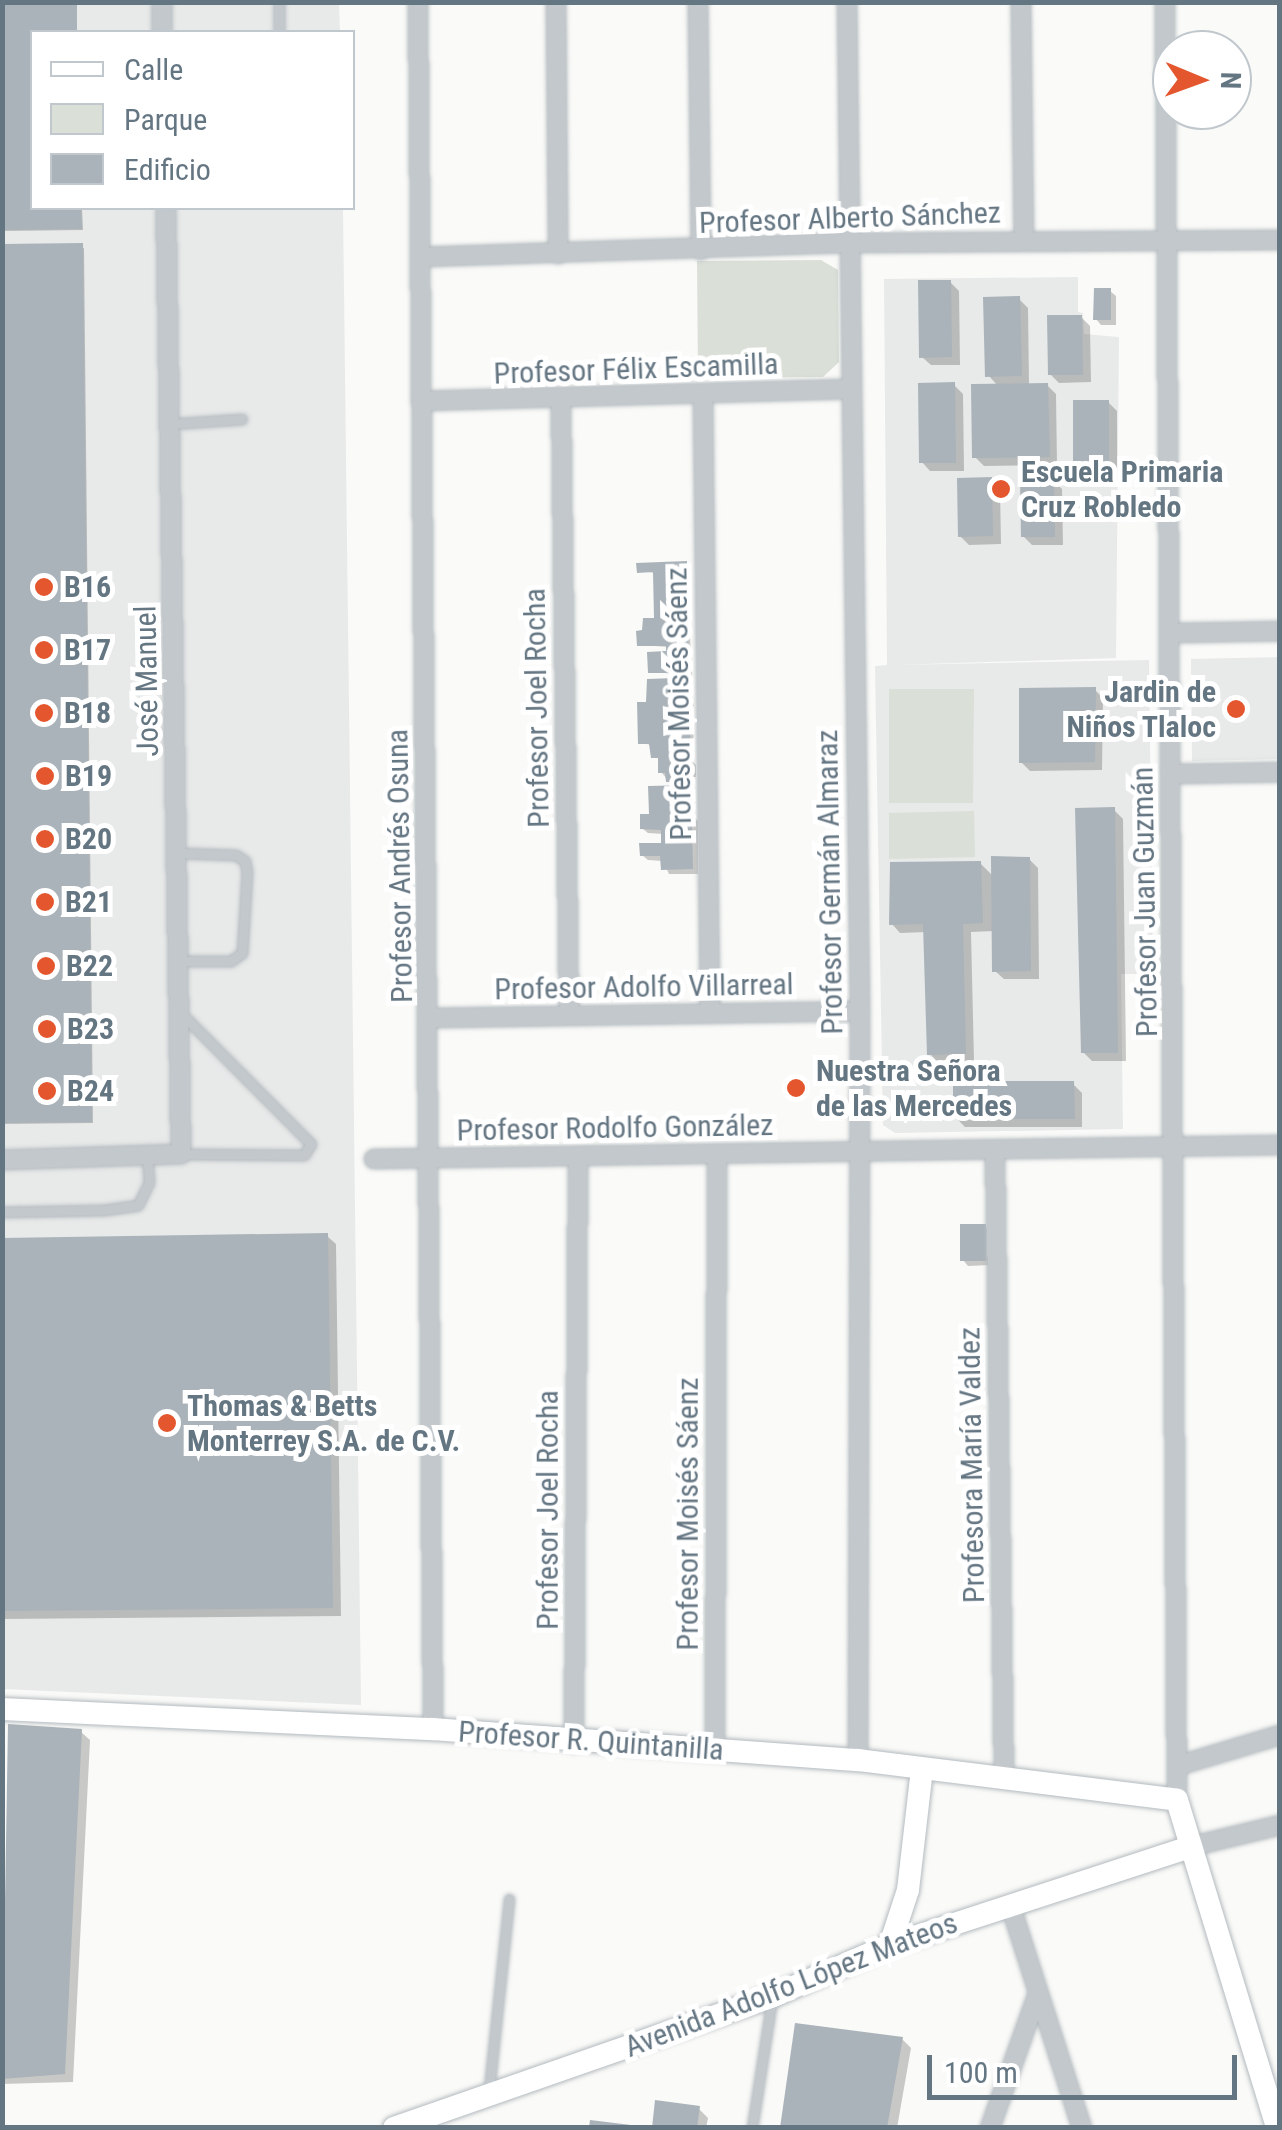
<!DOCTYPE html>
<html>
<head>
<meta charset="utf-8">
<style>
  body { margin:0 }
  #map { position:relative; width:1282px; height:2130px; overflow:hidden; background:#fafaf8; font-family:"Roboto Condensed",sans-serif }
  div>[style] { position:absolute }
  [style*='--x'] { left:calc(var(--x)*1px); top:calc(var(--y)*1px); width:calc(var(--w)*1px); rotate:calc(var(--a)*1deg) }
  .built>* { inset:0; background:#e8e9e9 }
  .green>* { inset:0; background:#dadfd7 }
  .shadow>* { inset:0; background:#0003 }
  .building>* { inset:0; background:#aab3b9 }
  .roads { filter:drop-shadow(0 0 2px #b3babf) drop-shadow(0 0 2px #b3babf) }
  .lane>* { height:9px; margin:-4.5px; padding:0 4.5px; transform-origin:4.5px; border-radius:4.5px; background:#c3c8cc }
  .street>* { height:18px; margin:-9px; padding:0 9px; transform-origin:9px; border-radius:9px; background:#c3c8cc }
  .secondary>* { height:22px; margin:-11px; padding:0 11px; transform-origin:11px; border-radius:11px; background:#fff }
  .dots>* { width:28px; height:28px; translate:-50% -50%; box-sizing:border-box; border:5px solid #fff; border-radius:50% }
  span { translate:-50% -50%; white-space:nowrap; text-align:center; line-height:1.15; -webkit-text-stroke:10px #fff; paint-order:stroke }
  .street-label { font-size:30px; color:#657683 }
  .poi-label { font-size:30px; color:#657683; font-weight:700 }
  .left { translate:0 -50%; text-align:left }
  .right { translate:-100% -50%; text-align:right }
  .frame { position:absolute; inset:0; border:5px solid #657683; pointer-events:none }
  .legend { position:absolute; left:30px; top:30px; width:325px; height:180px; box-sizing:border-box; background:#fff; border:2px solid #c1c8cd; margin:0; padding:12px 18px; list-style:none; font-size:30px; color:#657683 }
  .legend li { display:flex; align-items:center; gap:20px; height:50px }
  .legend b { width:50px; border:2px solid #c1c8cd }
  .north { position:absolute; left:1152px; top:30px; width:100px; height:100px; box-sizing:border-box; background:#fff; border:2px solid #c1c8cd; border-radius:50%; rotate:91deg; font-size:28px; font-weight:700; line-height:40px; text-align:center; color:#657683 }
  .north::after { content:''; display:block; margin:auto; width:35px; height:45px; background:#e4572e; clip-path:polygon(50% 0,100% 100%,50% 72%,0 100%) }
  .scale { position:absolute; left:927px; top:2055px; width:310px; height:45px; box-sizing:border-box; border:5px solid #657683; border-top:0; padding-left:12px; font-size:30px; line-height:35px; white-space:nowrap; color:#657683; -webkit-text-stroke:8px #fff; paint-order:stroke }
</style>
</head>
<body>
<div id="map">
  <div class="built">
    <i style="clip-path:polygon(3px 3px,339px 3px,340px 32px,32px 32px,32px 208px,343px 208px,361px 1705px,3px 1689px)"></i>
    <i style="clip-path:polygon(1078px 277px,1078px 312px,1083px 313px,1084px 334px,1119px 337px,1116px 658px,895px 665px,1149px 660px,1153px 974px,1121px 974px,1123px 1129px,895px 1133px,883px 1125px,875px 666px,887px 665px,884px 279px)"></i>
    <i style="clip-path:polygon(1279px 657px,1279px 759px,1192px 761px,1191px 659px)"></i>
  </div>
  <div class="green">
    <i style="clip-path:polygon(821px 260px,838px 270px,839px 362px,823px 377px,698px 378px,697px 261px)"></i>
    <i style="clip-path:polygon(889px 689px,974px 689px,973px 803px,889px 803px)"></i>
    <i style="clip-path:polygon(974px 811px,975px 857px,889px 859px,889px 813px)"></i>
  </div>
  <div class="shadow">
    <i style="clip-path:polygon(2px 2px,76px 2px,76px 32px,32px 32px,32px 208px,82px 208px,83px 230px,2px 231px)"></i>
    <i style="clip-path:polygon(2px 246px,84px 248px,93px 1123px,2px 1124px)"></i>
    <i style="clip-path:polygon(950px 282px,959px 291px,960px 365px,931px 365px,922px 357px)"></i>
    <i style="clip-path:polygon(1110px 291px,1116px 296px,1116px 325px,1101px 325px,1096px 319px)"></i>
    <i style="clip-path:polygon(1019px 299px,1028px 308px,1029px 385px,1047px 385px,1056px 394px,1057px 465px,984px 466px,975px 457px,998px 386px,988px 375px)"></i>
    <i style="clip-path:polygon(1081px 317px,1090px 326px,1091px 382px,1059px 383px,1050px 374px)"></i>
    <i style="clip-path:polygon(954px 385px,963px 394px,964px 471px,930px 471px,922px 462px)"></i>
    <i style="clip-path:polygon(1108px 402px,1117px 411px,1117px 487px,1085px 487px,1076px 479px)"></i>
    <i style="clip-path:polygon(991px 480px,1000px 489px,1001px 544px,969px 545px,960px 536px)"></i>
    <i style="clip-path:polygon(1053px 480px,1062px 489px,1063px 545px,1032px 545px,1023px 536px)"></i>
    <i style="clip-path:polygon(686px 564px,694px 709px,693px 758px,689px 758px,696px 765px,696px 777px,688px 777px,688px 788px,692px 790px,692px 815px,698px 821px,698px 874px,669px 874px,663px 861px,648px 860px,642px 855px,664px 845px,664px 834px,648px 833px,642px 828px,675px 788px,661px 772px,661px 759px,653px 757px,652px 745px,641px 743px,648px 704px,678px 681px,678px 674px,650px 672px,669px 654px,669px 647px,639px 645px,656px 621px,656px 573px,640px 571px)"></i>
    <i style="clip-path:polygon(1094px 689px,1103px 698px,1102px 770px,1030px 771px,1021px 762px)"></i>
    <i style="clip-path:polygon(1114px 810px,1123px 819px,1126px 1061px,1092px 1061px,1083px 1052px)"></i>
    <i style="clip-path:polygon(1029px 859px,1038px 868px,1039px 979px,1004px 979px,995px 971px,994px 931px,971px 932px,974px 1062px,938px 1062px,929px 1053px,926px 932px,900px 933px,892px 924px,980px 863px,994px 877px)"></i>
    <i style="clip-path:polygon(1073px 1084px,1082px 1093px,1082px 1127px,965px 1127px,956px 1118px)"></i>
    <i style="clip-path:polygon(985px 1226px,990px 1232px,991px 1265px,968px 1266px,963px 1260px)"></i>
    <i style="clip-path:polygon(327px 1236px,336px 1244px,341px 1616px,2px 1619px,2px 1241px)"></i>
    <i style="clip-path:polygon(10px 1727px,81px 1732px,90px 1740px,73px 2082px,2px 2084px)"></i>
    <i style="clip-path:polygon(902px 2039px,911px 2048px,897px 2128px,782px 2128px)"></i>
    <i style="clip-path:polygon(699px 2109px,708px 2118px,706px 2128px,655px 2128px)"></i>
  </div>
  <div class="building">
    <i style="clip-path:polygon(2px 2px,77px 2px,77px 32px,32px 32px,32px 208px,81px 208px,82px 229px,2px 230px)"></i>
    <i style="clip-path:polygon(83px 243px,92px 1122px,2px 1123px,2px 244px)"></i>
    <i style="clip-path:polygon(918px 280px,951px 280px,952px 357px,919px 358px)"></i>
    <i style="clip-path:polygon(1094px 288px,1111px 288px,1111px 320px,1093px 320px)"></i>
    <i style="clip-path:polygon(1020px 296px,1022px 376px,985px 377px,983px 297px)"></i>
    <i style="clip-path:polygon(1047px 315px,1082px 315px,1083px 375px,1048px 375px)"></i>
    <i style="clip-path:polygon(955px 382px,956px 463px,919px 463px,918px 383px)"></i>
    <i style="clip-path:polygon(1048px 383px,1050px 457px,972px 458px,971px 384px)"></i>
    <i style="clip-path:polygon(1073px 400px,1109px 400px,1109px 480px,1073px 480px)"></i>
    <i style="clip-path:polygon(992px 477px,993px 536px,958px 537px,957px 478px)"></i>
    <i style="clip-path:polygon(1020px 478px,1054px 478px,1055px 537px,1021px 537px)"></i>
    <i style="clip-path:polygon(687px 561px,691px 773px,683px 773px,683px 783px,666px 782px,665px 773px,658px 773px,658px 758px,651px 758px,649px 744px,638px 744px,637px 702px,646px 702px,647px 679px,676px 678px,676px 673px,648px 673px,647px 652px,666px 651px,666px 646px,637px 646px,636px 631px,642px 630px,643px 618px,654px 618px,653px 572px,637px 573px,636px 563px)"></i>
    <i style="clip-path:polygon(1096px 687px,1095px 762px,1019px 763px,1019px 688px)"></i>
    <i style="clip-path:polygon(691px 785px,693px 869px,661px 870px,660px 856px,640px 856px,639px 843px,661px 843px,661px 830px,640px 829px,640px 814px,649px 814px,648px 786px)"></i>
    <i style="clip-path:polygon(1115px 807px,1118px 1053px,1081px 1053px,1075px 808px)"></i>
    <i style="clip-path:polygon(991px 856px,1030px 857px,1031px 971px,992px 972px)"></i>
    <i style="clip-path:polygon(981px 861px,983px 923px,963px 924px,966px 1054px,927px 1055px,923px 924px,889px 925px,890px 862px)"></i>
    <i style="clip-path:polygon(953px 1081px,1074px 1081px,1075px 1119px,953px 1119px)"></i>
    <i style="clip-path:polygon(960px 1224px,986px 1224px,986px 1261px,960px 1261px)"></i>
    <i style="clip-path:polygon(328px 1233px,333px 1608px,2px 1611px,2px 1238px)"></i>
    <i style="clip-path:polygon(8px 1724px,82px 1729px,65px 2074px,2px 2079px)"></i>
    <i style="clip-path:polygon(795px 2023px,903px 2037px,887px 2128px,780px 2128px)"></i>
    <i style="clip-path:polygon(655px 2100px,700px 2106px,697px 2128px,652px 2128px)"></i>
    <i style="clip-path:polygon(590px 2120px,631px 2125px,631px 2128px,589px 2128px)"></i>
  </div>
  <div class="roads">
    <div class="lane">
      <i style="--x:279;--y:2;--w:30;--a:90"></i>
      <i style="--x:170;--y:424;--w:72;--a:-4"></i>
      <i style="--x:178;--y:853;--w:58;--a:2"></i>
      <i style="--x:236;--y:855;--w:11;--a:34"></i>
      <i style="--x:245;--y:861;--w:11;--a:80"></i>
      <i style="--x:247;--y:872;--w:81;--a:93.5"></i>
      <i style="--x:242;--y:953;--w:14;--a:144"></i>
      <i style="--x:231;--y:961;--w:52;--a:180"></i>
      <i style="--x:181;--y:1154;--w:123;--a:0.5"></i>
      <i style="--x:304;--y:1155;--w:13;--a:-58"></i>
      <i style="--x:311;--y:1144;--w:185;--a:-134.8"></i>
      <i style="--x:2;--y:1212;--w:102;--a:-1.1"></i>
      <i style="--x:104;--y:1210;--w:34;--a:-8"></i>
      <i style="--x:138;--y:1205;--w:25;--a:-64"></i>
      <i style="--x:149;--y:1182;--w:26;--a:-94"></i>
      <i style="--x:489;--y:2090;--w:192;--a:-84"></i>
      <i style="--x:752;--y:2128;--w:131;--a:-81.2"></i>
    </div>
    <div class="street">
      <i style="--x:162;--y:2;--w:30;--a:90"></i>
      <i style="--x:418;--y:2;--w:1727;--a:89.5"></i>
      <i style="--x:556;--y:2;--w:252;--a:89.5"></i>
      <i style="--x:698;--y:2;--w:248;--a:89.3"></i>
      <i style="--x:847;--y:2;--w:1009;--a:89.26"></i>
      <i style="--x:860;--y:1011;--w:749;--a:90.15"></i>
      <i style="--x:1021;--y:2;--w:238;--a:89.3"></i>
      <i style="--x:1165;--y:2;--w:1798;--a:89.62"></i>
      <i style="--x:421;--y:257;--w:429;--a:-1.9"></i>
      <i style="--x:850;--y:243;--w:430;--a:-0.4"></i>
      <i style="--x:703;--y:396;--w:616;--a:89.35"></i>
      <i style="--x:561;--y:400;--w:615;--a:89.25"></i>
      <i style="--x:422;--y:401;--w:429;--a:-1.6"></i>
      <i style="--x:1170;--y:633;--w:110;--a:-1"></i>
      <i style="--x:1170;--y:774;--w:110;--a:-1"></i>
      <i style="--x:429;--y:1018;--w:431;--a:-0.9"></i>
      <i style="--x:995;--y:1150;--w:629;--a:89.18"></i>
      <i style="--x:374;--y:1159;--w:906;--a:-0.89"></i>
      <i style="--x:2;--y:1160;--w:179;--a:-1.9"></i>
      <i style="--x:181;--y:1154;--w:946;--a:-90.91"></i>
      <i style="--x:574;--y:1743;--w:585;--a:-89.61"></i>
      <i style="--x:715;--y:1751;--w:595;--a:-89.81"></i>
      <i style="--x:1177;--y:1766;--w:108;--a:-16.8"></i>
      <i style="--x:1189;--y:1847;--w:94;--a:-13.6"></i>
      <i style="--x:1010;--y:1904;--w:235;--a:72.2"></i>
      <i style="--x:990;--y:2128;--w:143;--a:-70.4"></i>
    </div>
    <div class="secondary">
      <i style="--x:2;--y:1709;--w:431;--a:2.7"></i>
      <i style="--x:433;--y:1729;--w:426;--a:4.2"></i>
      <i style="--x:858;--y:1760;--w:321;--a:7.1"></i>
      <i style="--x:1177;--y:1800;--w:343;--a:73"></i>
      <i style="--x:890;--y:1945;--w:58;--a:-71.9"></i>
      <i style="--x:908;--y:1890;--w:122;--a:-83.4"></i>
      <i style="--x:394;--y:2128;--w:401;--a:-19.2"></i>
      <i style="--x:773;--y:1996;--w:128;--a:-23.6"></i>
      <i style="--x:890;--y:1945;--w:315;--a:-18.1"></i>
    </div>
  </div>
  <div class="dots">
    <i style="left:1001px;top:489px;background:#e4572e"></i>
    <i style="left:44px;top:587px;background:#e4572e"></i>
    <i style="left:44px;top:650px;background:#e4572e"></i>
    <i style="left:1236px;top:709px;background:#e4572e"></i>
    <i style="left:44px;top:713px;background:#e4572e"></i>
    <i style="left:45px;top:776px;background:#e4572e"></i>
    <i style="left:45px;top:839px;background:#e4572e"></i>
    <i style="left:45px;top:902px;background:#e4572e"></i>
    <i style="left:46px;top:966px;background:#e4572e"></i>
    <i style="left:47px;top:1029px;background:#e4572e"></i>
    <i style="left:796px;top:1088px;background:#e4572e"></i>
    <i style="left:47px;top:1091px;background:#e4572e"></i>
    <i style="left:167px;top:1423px;background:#e4572e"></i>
  </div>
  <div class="street-label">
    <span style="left:850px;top:218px;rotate:-2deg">Profesor Alberto Sánchez</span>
    <span style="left:636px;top:369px;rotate:-2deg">Profesor Félix Escamilla</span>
    <span style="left:147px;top:681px;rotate:-91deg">José Manuel</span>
    <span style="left:679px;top:704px;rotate:-91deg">Profesor Moisés Sáenz</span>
    <span style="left:537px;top:708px;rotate:-91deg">Profesor Joel Rocha</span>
    <span style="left:400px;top:866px;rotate:-91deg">Profesor Andrés Osuna</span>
    <span style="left:830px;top:882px;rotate:-91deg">Profesor Germán Almaraz</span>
    <span style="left:1145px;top:902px;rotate:-91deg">Profesor Juan Guzmán</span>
    <span style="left:644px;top:987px;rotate:-1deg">Profesor Adolfo Villarreal</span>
    <span style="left:615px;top:1128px;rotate:-1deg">Profesor Rodolfo González</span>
    <span style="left:972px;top:1465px;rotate:-91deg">Profesora María Valdez</span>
    <span style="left:548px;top:1510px;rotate:-90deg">Profesor Joel Rocha</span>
    <span style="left:688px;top:1514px;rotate:-90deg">Profesor Moisés Sáenz</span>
    <span style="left:591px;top:1741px;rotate:4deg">Profesor R. Quintanilla</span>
    <span style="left:791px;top:1985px;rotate:-21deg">Avenida Adolfo López Mateos</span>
  </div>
  <div class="poi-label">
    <span class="left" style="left:1021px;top:489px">Escuela Primaria<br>Cruz Robledo</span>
    <span class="left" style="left:64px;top:587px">B16</span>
    <span class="left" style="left:64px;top:650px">B17</span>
    <span class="right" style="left:1216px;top:709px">Jardin de<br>Niños Tlaloc</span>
    <span class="left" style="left:64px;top:713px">B18</span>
    <span class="left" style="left:65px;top:776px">B19</span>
    <span class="left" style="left:65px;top:839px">B20</span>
    <span class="left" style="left:65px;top:902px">B21</span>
    <span class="left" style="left:66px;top:966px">B22</span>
    <span class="left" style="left:67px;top:1029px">B23</span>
    <span class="left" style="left:816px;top:1088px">Nuestra Señora<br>de las Mercedes</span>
    <span class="left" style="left:67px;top:1091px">B24</span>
    <span class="left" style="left:187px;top:1423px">Thomas &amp; Betts<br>Monterrey S.A. de C.V.</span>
  </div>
  <div class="frame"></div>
  <ul class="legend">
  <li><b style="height:12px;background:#fff"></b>Calle</li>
  <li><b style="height:28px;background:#dadfd7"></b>Parque</li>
  <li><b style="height:28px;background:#aab3b9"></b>Edificio</li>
  </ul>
  <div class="north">N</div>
  <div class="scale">100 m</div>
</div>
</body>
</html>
